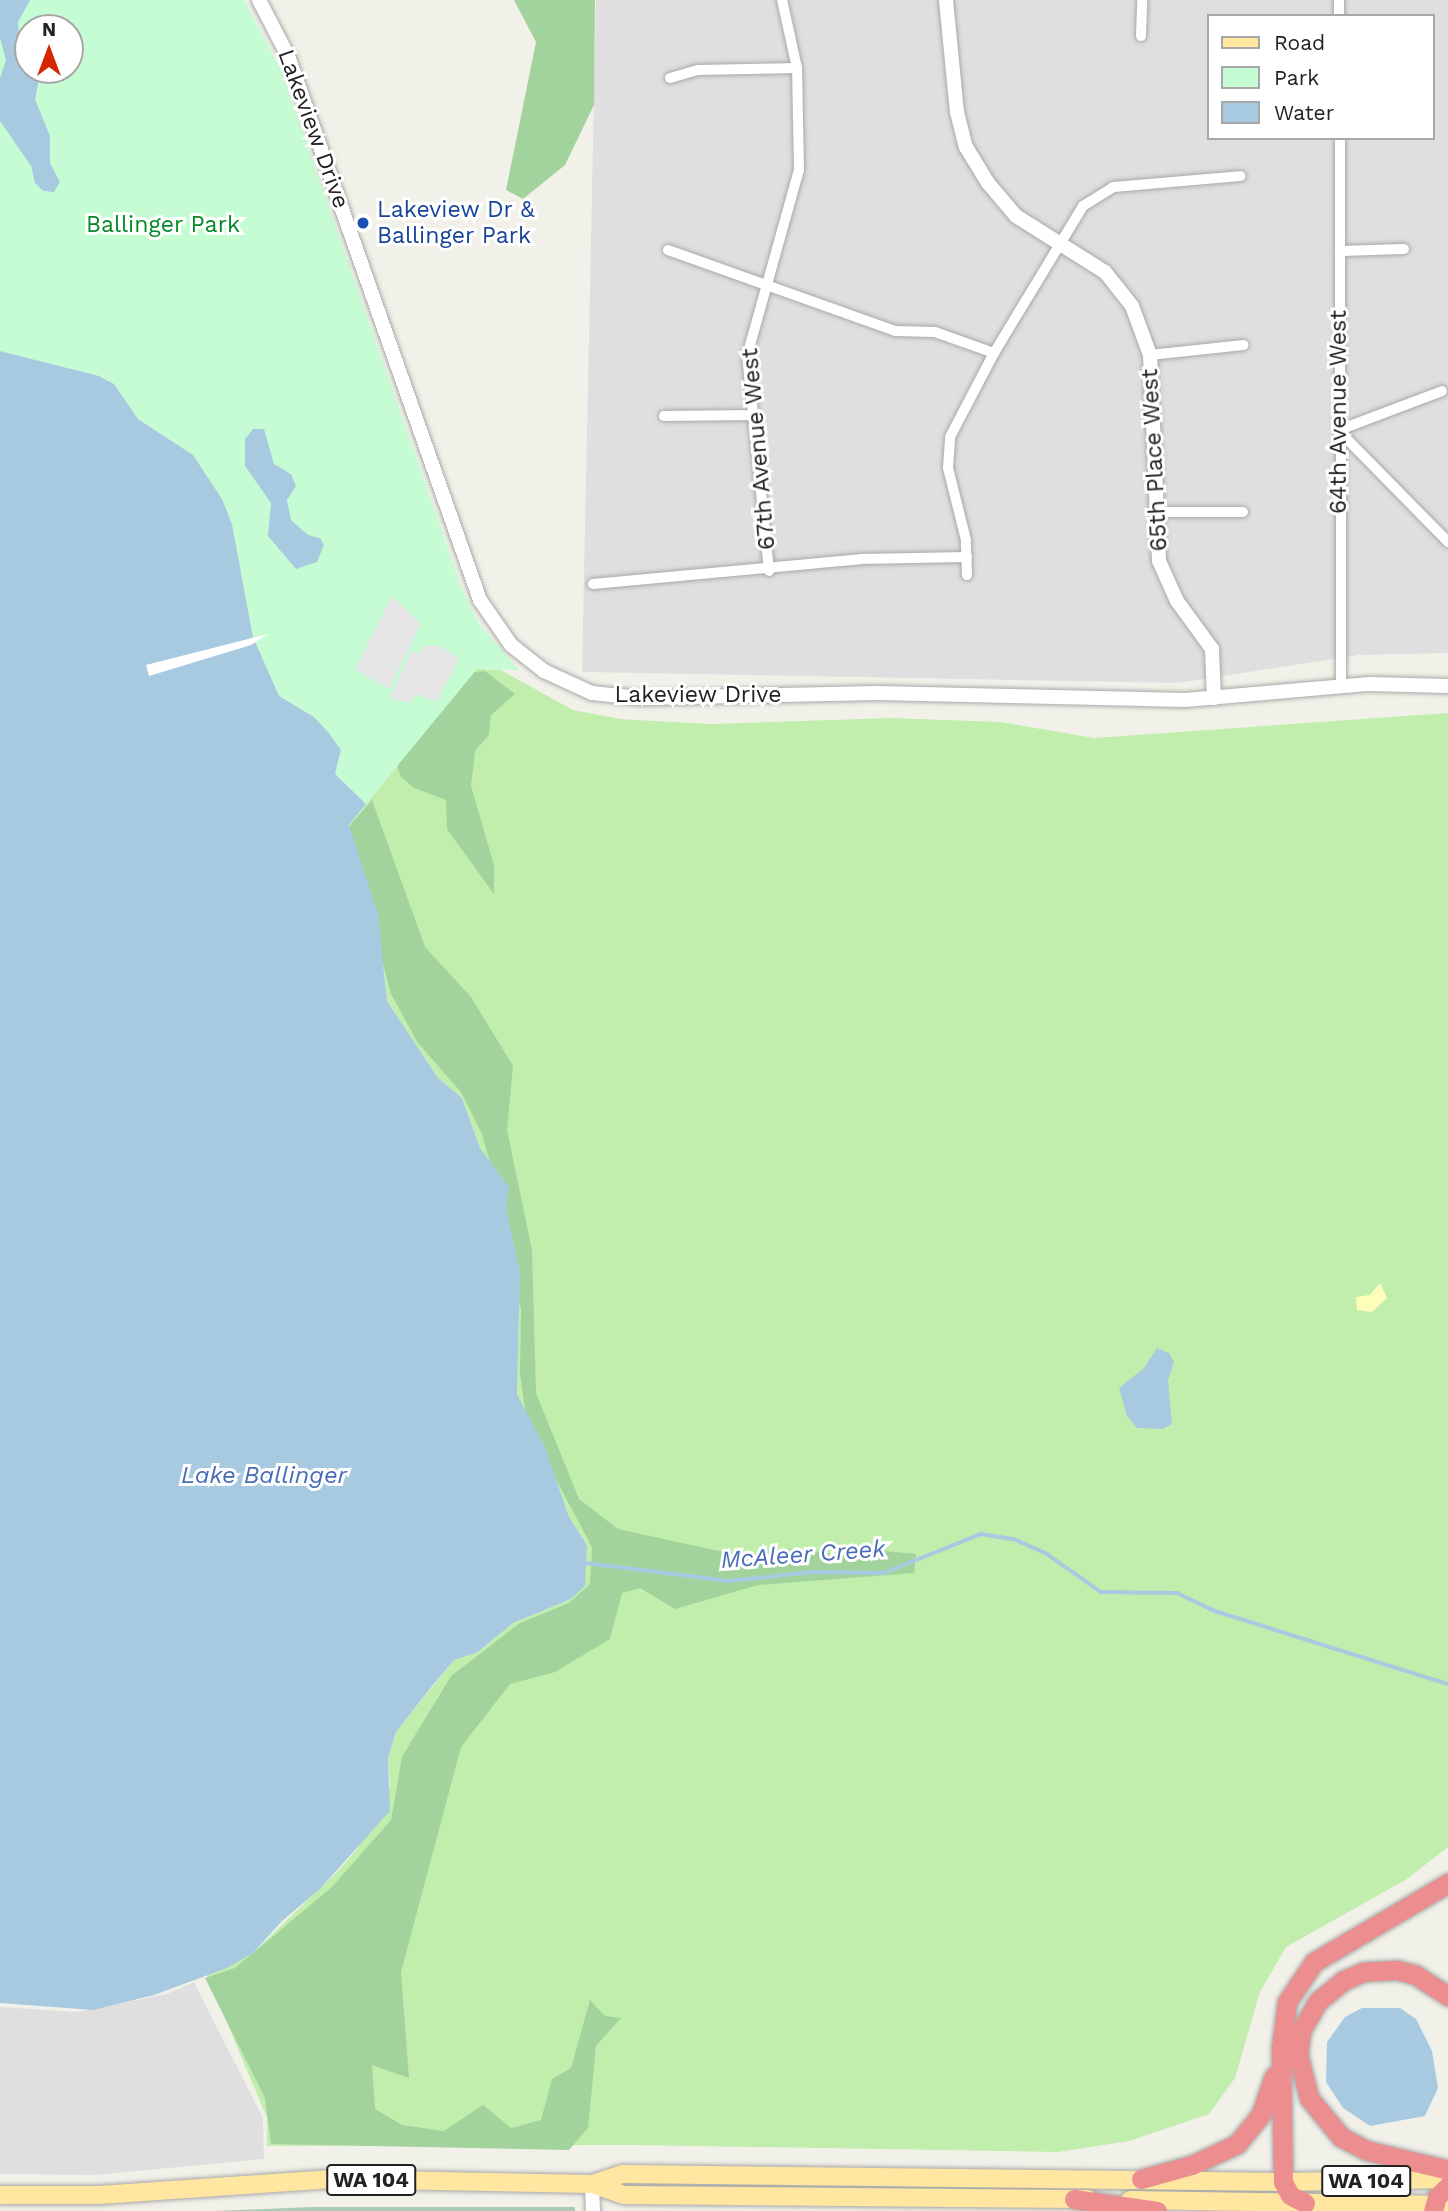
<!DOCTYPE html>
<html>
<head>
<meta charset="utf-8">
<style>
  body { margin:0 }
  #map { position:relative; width:1448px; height:2211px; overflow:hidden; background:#f2f1e9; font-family:"Work Sans",sans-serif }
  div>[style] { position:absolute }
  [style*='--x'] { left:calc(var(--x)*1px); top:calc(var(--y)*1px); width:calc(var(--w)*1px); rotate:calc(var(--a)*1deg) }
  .residential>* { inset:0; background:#e0dfdf }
  .grass>* { inset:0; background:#c1eead }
  .forest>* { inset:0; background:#a2d39c }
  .sand>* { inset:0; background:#fffdba }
  .cemetery>* { inset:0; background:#a8ccb4 }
  .park>* { inset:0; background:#c6fcd4 }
  .parking>* { inset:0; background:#e6e6e6 }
  .water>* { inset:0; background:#a8cae1 }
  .pier>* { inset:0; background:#fff }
  .stream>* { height:3.5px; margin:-1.75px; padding:0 1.75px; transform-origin:1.75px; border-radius:1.75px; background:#a8cae1 }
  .roads { filter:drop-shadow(0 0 2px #a9a9a9) drop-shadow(0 0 2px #a9a9a9) }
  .minor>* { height:10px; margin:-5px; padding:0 5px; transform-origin:5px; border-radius:5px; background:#fff }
  .tertiary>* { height:14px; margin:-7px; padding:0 7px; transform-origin:7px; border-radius:7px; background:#fff }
  .primary>* { height:18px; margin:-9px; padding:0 9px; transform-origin:9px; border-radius:9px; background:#ffe7a1 }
  .motorway>* { height:19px; margin:-9.5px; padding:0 9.5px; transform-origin:9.5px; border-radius:9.5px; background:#ec8e8f }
  .dots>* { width:19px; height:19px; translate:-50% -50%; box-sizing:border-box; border:4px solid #fff; border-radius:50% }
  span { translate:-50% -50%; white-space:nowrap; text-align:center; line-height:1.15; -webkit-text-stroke:6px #fff; paint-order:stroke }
  .shield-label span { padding:2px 5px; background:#fff; border:2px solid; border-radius:5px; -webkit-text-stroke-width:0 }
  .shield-label { font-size:21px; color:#222; font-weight:700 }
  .street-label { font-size:23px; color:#222 }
  .transit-label { font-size:23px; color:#164399 }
  .left { translate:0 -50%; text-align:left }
  .park-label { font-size:23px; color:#078929 }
  .water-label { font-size:24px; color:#486cb8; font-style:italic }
  .legend { position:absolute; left:1207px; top:14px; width:228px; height:126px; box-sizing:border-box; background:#fff; border:2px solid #a7a7a7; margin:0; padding:9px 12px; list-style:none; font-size:21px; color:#222 }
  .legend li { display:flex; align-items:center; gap:14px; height:35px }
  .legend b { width:35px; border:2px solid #a7a7a7 }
  .north { position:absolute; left:14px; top:14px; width:70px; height:70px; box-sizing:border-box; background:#fff; border:2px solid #a7a7a7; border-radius:50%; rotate:0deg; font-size:19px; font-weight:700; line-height:28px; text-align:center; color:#222 }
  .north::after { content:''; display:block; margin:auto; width:24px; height:32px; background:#d42600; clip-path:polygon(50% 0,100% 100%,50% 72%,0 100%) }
</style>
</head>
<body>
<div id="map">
  <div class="residential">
    <i style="clip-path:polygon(evenodd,596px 0,1448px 0,1448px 653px,1359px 655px,1178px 683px,582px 672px,596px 0,1208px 16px,1432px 16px,1432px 138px,1208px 138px,1208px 16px)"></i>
    <i style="clip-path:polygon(194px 1982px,263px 2118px,264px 2159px,95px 2175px,0 2174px,0 2007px,77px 2012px,167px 1994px)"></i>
  </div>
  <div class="grass">
    <i style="clip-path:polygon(477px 669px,501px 670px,573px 710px,620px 719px,710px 724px,892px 718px,1000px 722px,1094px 738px,1448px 713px,1448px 1847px,1407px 1879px,1286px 1947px,1260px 1992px,1235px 2078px,1209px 2114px,1129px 2141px,1058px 2152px,635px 2145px,267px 2146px,267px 2118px,207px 1975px,253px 1953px,340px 1869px,358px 1848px,390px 1787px,388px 1758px,396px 1732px,454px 1660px,478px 1652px,513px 1623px,571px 1599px,587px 1545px,569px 1517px,546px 1450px,517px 1394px,519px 1300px,509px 1187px,480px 1148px,462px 1098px,438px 1078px,387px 1001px,382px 945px,370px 888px,349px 825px)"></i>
  </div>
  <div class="forest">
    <i style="clip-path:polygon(514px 0,595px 0,594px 105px,565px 165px,523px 199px,506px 190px,536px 42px)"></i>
    <i style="clip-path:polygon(485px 671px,515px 694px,491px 715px,489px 735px,475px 751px,471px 786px,494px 865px,494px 894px,447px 829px,446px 800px,414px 788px,401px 777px,396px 763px,466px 673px)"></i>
    <i style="clip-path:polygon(372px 800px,425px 947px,471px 997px,513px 1066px,507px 1130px,532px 1250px,536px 1393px,579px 1499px,618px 1529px,737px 1555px,794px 1548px,840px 1555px,864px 1549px,916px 1554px,914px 1573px,758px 1585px,675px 1609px,640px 1588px,622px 1593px,610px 1639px,555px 1672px,510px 1684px,461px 1747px,401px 1972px,409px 2078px,372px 2065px,375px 2109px,402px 2125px,444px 2131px,483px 2105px,511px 2128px,541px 2120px,552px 2079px,571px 2068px,590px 2000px,605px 2016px,621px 2018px,596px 2046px,588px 2128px,569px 2150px,271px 2144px,265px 2098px,205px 1978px,235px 1968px,332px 1887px,391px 1820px,402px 1757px,451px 1676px,520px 1623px,569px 1603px,590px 1584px,592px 1547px,527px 1425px,520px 1373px,521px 1310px,497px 1187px,482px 1134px,461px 1092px,418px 1043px,391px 994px,346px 830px)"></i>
  </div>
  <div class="sand">
    <i style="clip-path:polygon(1380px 1283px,1387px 1298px,1372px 1312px,1357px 1310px,1356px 1297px,1370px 1295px)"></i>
  </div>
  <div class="cemetery">
    <i style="clip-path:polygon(311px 2207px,575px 2207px,575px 2211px,215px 2211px)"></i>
  </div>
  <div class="park">
    <i style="clip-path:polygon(evenodd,0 0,244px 0,281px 70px,461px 586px,479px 624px,519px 670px,477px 669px,366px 804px,335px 774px,314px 717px,279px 696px,253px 637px,232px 524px,171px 440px,138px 419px,114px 384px,100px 376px,0 351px,0 0,28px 28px,70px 28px,70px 70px,28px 70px,28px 28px)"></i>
  </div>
  <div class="parking">
    <i style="clip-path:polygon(392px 596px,421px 624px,389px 689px,355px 669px)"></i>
    <i style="clip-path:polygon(424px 646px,439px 646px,459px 658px,437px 702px,416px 694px,410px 703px,389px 698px,412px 650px,419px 654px)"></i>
  </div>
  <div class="water">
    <i style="clip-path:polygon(0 0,30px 0,18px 22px,19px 36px,28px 49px,28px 70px,41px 70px,35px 99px,50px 136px,50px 163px,60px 182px,54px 192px,43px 191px,35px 183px,31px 166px,0 121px,0 78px,6px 60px,0 38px)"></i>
    <i style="clip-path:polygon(0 351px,99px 376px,114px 384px,138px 419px,193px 455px,222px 499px,232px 524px,253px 637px,279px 696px,314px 717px,328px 732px,341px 750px,335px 774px,366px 804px,349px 825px,378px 914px,387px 1001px,438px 1078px,462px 1098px,480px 1148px,509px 1187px,506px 1208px,520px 1272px,517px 1394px,546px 1450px,569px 1517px,587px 1545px,585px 1586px,571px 1599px,513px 1623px,478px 1652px,454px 1660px,433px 1685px,396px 1732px,388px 1758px,390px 1811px,319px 1890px,282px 1921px,253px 1953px,227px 1968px,154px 1995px,93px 2010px,0 2003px)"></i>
    <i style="clip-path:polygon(253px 429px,264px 429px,274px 464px,291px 474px,296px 486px,287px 500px,291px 520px,308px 535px,320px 538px,324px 545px,317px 562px,296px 569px,268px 536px,271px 503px,245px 466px,245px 439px)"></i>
    <i style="clip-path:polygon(1157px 1348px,1169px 1353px,1174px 1362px,1168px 1380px,1172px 1424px,1163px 1429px,1137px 1428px,1127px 1416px,1119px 1388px,1144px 1368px)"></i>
    <i style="clip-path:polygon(1362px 2008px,1400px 2008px,1416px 2019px,1432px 2051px,1438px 2088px,1425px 2116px,1370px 2126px,1343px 2108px,1326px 2082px,1327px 2042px,1345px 2017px)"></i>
  </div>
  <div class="pier">
    <i style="clip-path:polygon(268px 634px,251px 645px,149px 676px,146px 665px)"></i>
  </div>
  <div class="stream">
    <i style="--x:586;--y:1563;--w:144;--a:7.2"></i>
    <i style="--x:729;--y:1581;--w:83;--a:-6.2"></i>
    <i style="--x:812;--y:1572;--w:72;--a:0.8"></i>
    <i style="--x:884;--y:1573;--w:105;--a:-21.9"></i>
    <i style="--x:981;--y:1534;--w:33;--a:9"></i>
    <i style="--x:1014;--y:1539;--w:36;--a:24"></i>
    <i style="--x:1047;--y:1554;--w:66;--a:35.1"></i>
    <i style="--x:1101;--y:1592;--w:76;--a:0.8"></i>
    <i style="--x:1177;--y:1593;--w:42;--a:25.3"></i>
    <i style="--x:1215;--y:1611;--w:244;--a:17.4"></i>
  </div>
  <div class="roads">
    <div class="minor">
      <i style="--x:1339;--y:0;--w:16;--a:90"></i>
      <i style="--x:1141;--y:36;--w:36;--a:-88"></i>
      <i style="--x:670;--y:78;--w:29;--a:-16"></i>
      <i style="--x:698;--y:70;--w:99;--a:-1.2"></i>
      <i style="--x:1340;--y:138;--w:548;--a:89.9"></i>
      <i style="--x:668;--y:250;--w:241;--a:19.6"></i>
      <i style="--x:895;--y:331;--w:40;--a:1.4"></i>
      <i style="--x:935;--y:332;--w:63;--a:19.6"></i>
      <i style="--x:1340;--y:251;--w:64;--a:-1.8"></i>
      <i style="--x:1150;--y:355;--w:94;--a:-6.1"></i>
      <i style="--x:664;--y:416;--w:89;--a:-0.6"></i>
      <i style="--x:1339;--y:430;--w:110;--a:-20.7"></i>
      <i style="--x:1339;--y:431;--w:156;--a:45.5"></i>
      <i style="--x:1154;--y:512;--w:89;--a:0"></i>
      <i style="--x:769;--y:571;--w:216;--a:-95.8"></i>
      <i style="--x:747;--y:356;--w:193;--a:-74.4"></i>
      <i style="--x:799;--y:170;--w:102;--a:-91.1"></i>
      <i style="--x:797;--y:68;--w:70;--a:-102.4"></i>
      <i style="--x:967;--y:575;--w:35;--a:-92"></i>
      <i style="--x:966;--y:540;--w:74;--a:-104"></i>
      <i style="--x:948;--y:468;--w:31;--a:-86"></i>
      <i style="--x:950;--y:437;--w:95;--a:-62.4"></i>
      <i style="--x:994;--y:353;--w:172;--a:-58.8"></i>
      <i style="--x:1083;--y:206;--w:36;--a:-32"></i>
      <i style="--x:1113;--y:187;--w:128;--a:-4.9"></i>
      <i style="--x:593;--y:584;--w:268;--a:-5.3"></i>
      <i style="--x:860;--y:559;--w:107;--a:-1.1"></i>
    </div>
    <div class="tertiary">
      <i style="--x:259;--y:0;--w:63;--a:62.6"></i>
      <i style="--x:288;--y:56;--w:577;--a:70.56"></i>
      <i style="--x:480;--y:600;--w:55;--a:55.4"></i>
      <i style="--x:511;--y:645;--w:42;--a:38.2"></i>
      <i style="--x:544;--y:671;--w:53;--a:24.6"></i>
      <i style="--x:592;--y:693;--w:48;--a:5.9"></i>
      <i style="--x:640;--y:698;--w:237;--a:-1.2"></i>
      <i style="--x:877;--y:693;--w:308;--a:1.3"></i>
      <i style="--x:1185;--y:700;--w:185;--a:-5"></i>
      <i style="--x:1369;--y:684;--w:79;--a:1.5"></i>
      <i style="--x:946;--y:0;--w:113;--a:84.4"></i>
      <i style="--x:957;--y:112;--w:36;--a:76"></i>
      <i style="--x:966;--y:147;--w:42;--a:58.6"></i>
      <i style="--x:988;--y:183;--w:43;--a:49.7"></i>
      <i style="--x:1016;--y:216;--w:105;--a:32.2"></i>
      <i style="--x:1105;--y:272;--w:43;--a:51.5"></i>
      <i style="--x:1132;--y:306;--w:52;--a:69.8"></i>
      <i style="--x:1150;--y:355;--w:206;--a:87.5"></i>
      <i style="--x:1159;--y:561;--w:44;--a:65.8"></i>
      <i style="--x:1177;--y:601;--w:59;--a:53.9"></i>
      <i style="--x:1212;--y:649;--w:49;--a:87.7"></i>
      <i style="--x:592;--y:2184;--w:27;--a:88"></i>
    </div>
    <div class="primary">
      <i style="--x:592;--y:2184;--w:33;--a:-18"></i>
      <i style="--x:623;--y:2174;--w:660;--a:0.69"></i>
      <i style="--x:1283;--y:2182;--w:165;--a:-1"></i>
      <i style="--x:0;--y:2195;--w:99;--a:0"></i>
      <i style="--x:99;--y:2195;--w:234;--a:-3.9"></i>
      <i style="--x:332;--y:2179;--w:260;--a:1.1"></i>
      <i style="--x:592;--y:2184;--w:34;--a:19"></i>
      <i style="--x:624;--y:2195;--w:464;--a:0.5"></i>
      <i style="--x:1130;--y:2200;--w:318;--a:0.9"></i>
    </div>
    <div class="motorway">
      <i style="--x:1448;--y:1996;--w:38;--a:-147"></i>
      <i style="--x:1416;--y:1975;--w:20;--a:-165"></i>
      <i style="--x:1397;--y:1970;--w:34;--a:177"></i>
      <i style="--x:1363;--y:1972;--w:21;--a:157"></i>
      <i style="--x:1344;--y:1980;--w:33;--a:141"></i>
      <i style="--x:1318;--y:2001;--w:34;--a:120"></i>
      <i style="--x:1301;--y:2031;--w:23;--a:97"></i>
      <i style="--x:1298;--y:2054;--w:45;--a:76"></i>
      <i style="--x:1309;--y:2098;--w:50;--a:50.6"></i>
      <i style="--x:1341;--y:2137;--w:27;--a:28"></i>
      <i style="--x:1365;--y:2150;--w:85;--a:13.5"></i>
      <i style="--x:1141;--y:2179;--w:53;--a:-15.4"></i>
      <i style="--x:1192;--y:2165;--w:50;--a:-25"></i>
      <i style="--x:1237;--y:2144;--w:38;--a:-51"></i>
      <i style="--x:1261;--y:2114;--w:40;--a:-71.1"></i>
      <i style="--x:1074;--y:2199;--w:84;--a:8.2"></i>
      <i style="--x:1305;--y:2203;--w:17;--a:-152"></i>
      <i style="--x:1290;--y:2195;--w:15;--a:-118"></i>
      <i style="--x:1283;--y:2182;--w:134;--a:-90.9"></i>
      <i style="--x:1281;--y:2048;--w:46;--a:-82.6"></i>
      <i style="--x:1287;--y:2002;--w:48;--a:-56"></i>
      <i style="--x:1314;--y:1962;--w:156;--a:-30.5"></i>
      <i style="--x:1433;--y:2211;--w:15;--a:-74"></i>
      <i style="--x:1437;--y:2197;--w:16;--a:-45"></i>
    </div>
  </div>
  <div class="dots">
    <i style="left:363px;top:223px;background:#1a4fb4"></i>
  </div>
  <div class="shield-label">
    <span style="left:371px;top:2180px">WA 104</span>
    <span style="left:1366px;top:2181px">WA 104</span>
  </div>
  <div class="street-label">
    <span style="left:313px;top:129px;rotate:70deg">Lakeview Drive</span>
    <span style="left:1339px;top:412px;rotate:-90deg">64th Avenue West</span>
    <span style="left:759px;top:449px;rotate:-95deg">67th Avenue West</span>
    <span style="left:1155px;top:460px;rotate:-93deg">65th Place West</span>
    <span style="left:698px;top:695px">Lakeview Drive</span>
  </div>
  <div class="transit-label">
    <span class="left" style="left:377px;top:223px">Lakeview Dr &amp;<br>Ballinger Park</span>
  </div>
  <div class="park-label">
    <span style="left:163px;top:225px">Ballinger Park</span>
  </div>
  <div class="water-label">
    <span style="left:264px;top:1476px">Lake Ballinger</span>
    <span style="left:803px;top:1555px;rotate:-4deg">McAleer Creek</span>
  </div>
  <ul class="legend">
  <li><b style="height:9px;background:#ffe7a1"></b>Road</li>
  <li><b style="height:19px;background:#c6fcd4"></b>Park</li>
  <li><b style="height:19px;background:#a8cae1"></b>Water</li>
  </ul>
  <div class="north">N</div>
</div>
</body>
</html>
